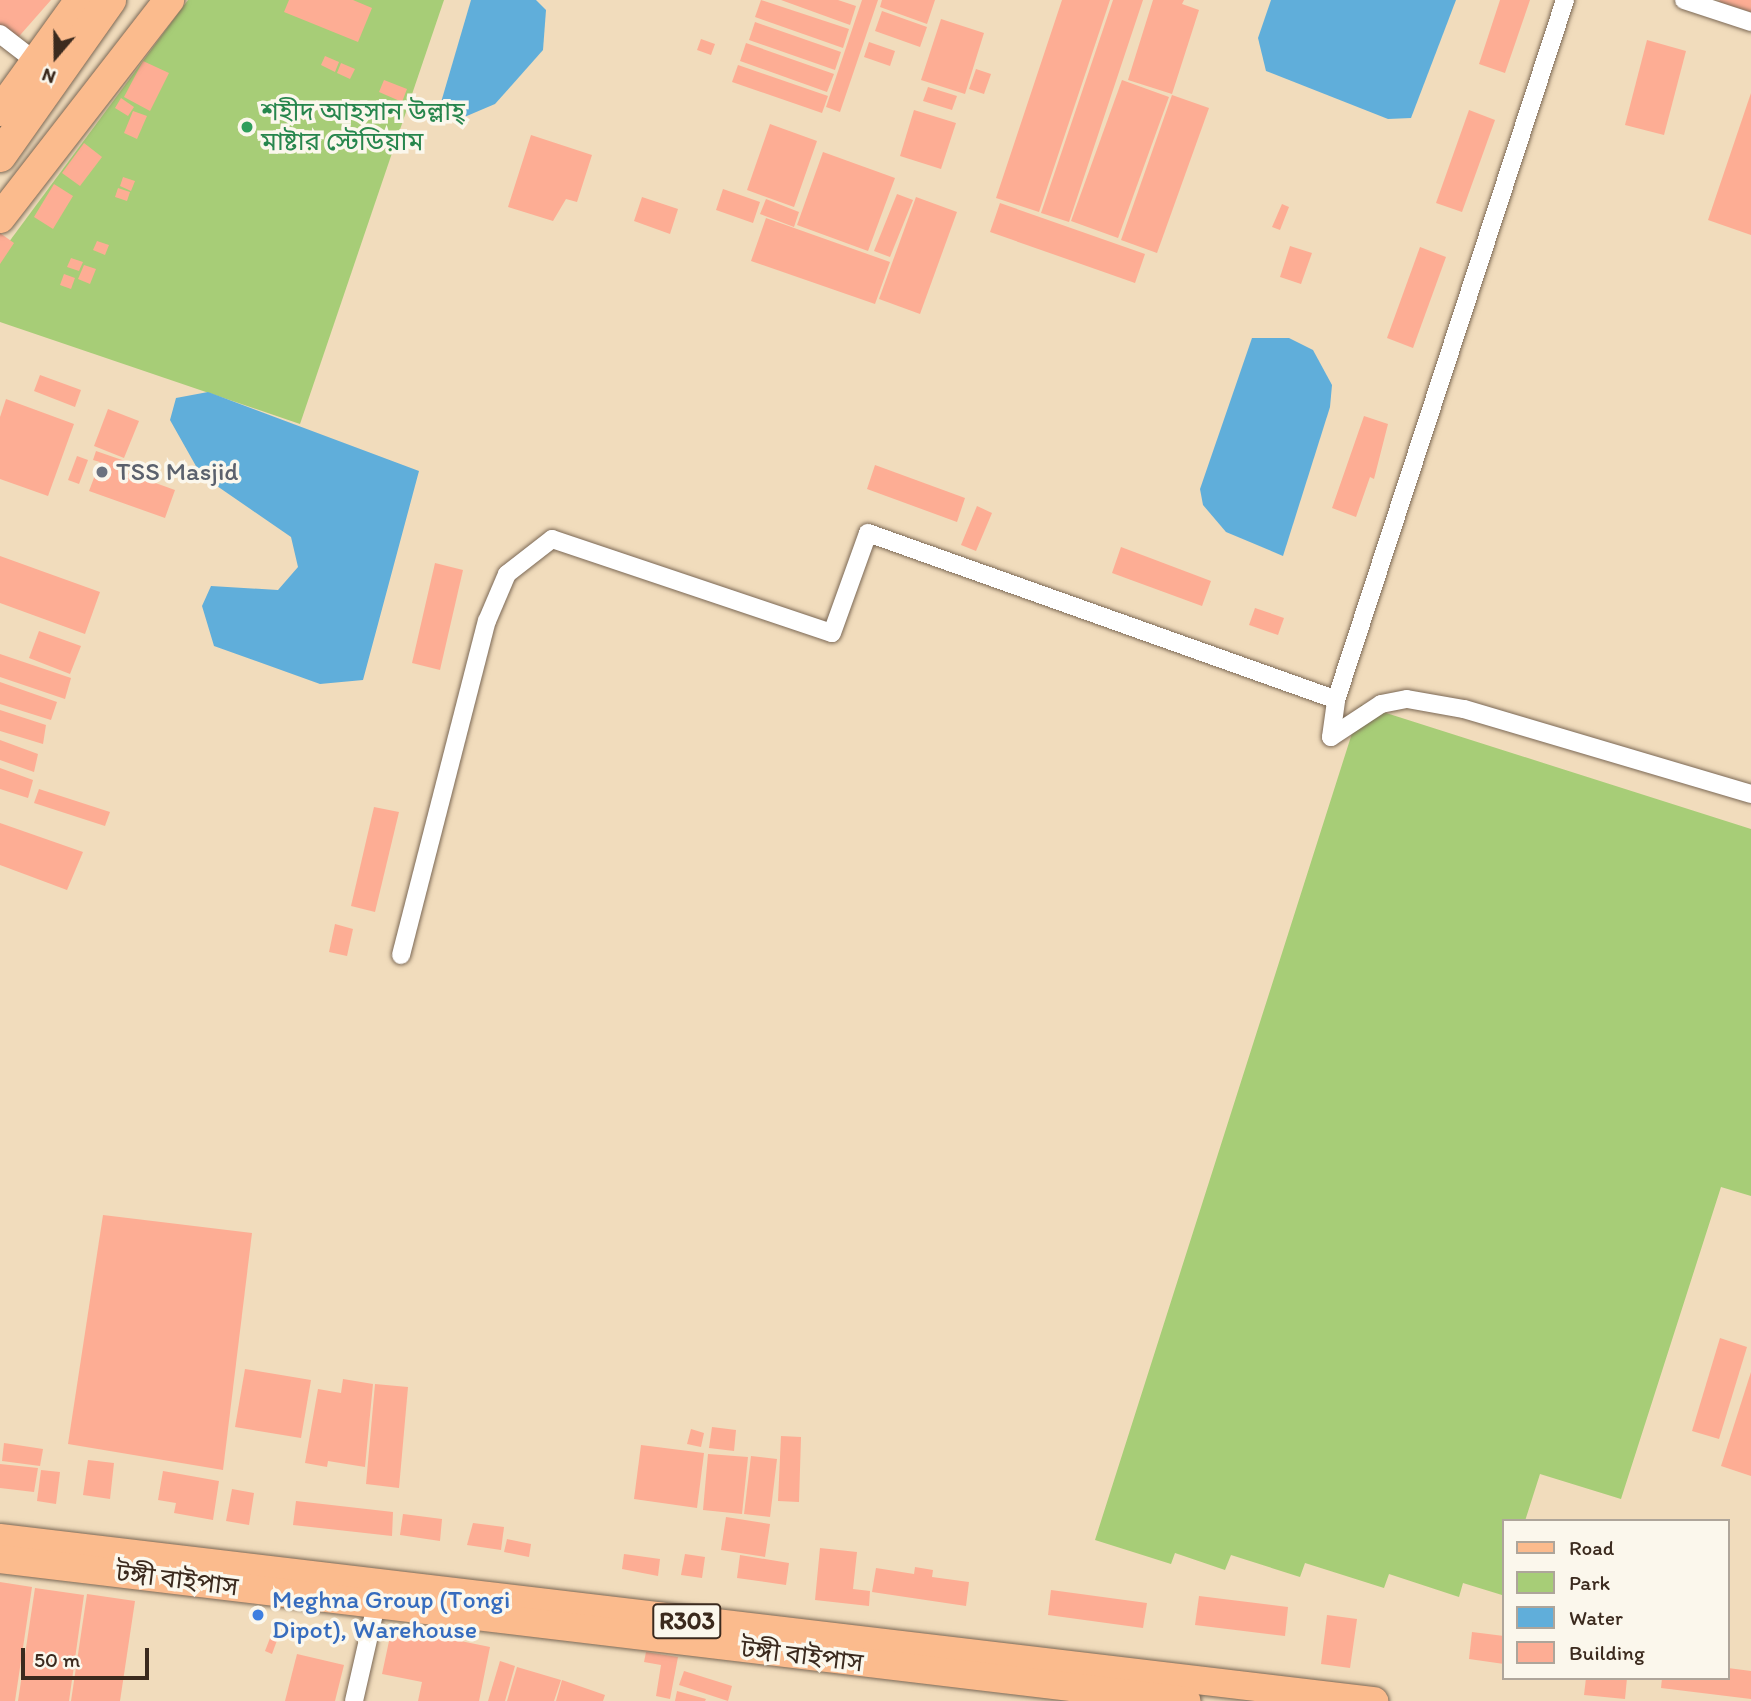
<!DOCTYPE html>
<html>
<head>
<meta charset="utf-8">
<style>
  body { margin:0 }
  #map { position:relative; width:1751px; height:1701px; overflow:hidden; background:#f1dcbc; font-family:Itim,"Noto Sans Bengali",sans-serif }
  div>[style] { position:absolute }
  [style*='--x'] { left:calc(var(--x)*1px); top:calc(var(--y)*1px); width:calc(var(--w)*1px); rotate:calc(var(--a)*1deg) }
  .green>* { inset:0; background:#a7cd77 }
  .water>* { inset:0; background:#60aeda }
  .building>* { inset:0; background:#fdad94 }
  .roads { filter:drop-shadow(0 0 2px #7b6855) drop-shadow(0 0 2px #7b6855) }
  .minor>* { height:18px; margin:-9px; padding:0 9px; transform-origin:9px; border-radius:9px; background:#fff }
  .primary>* { height:28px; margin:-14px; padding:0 14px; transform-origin:14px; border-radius:14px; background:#fbbb8d }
  .trunk>* { height:30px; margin:-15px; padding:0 15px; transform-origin:15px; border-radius:15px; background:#fbbb8d }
  .motorway>* { height:32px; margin:-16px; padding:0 16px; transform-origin:16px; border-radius:16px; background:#fbbb8d }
  .dots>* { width:19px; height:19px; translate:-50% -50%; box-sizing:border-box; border:4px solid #fbf7ec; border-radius:50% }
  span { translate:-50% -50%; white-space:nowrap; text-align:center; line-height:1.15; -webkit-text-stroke:7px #fbf7ec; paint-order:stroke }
  .shield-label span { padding:2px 5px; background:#fbf7ec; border:2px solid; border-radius:5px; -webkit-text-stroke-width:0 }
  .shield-label { font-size:24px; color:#3b2a1e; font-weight:700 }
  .leisure-label { font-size:26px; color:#27864d }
  .left { translate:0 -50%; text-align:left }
  .worship-label { font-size:26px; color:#5b616d }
  .street-label { font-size:26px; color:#3b2a1e }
  .shop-label { font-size:26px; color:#366cbe }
  .legend { position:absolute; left:1502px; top:1519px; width:228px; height:161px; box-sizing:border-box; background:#fbf7ec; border:2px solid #aea59a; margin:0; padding:9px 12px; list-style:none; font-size:21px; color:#3b2a1e }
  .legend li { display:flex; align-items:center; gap:14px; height:35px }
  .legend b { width:35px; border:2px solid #aea59a }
  .north { position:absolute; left:21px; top:21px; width:70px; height:70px; -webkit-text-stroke:5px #fbf7ec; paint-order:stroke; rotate:200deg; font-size:19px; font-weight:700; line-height:28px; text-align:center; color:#3b2a1e }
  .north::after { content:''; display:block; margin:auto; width:24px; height:32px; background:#3b2a1e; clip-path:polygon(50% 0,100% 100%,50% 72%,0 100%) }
  .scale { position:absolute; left:21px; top:1648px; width:128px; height:32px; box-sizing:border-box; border:4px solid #3b2a1e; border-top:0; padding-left:9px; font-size:21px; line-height:24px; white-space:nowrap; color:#3b2a1e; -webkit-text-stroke:5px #fbf7ec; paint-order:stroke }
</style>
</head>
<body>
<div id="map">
  <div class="green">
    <i style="clip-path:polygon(188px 0,444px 0,300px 424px,0 322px,0 254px)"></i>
    <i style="clip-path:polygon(1361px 705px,1751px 829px,1751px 1196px,1721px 1187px,1621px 1499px,1540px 1474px,1525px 1521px,1504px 1521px,1502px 1595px,1463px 1583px,1459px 1597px,1389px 1574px,1384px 1588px,1305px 1563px,1300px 1577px,1231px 1555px,1225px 1570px,1175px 1553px,1171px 1564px,1095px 1540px)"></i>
  </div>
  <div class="water">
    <i style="clip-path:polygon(471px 0,536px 0,546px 10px,543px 50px,495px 104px,455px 121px,437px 116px)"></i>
    <i style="clip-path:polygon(1271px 0,1456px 0,1411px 118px,1388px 119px,1266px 71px,1258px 38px)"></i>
    <i style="clip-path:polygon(1252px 338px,1289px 338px,1313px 350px,1332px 385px,1330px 407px,1283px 556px,1226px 532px,1203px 505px,1200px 489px)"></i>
    <i style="clip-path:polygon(208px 392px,419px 471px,363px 680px,320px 684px,214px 646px,202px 606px,211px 586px,278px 590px,298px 567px,291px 537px,201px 475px,170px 420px,176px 398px)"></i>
  </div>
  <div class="building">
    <i style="clip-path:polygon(0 0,51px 0,14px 42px,0 32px)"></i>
    <i style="clip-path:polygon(289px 0,353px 0,372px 8px,358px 42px,284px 12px)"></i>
    <i style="clip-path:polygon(761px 0,849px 29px,843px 48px,755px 17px)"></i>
    <i style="clip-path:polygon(781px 0,838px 0,856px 6px,850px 25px)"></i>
    <i style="clip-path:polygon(862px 0,878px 0,840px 112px,826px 107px)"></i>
    <i style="clip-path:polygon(882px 0,935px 0,927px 24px,880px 7px)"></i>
    <i style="clip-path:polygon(1062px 0,1110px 0,1039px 212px,996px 198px)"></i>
    <i style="clip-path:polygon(1113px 0,1143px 0,1069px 222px,1041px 213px)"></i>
    <i style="clip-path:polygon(1153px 0,1184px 0,1182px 4px,1199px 10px,1172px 94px,1128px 80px)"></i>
    <i style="clip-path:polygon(1500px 0,1530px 0,1505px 73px,1479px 64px)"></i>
    <i style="clip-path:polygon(1720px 0,1751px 0,1751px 12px,1719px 2px)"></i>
    <i style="clip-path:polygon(882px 11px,927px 27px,920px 47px,875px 31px)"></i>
    <i style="clip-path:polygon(941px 19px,984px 33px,965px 94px,921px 80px)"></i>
    <i style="clip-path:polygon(755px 22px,841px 52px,835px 70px,749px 40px)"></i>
    <i style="clip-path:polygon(701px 39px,715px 44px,711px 55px,697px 50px)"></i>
    <i style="clip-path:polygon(1647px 40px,1686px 51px,1664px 135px,1625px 125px)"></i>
    <i style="clip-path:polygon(869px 42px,895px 51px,890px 66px,864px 57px)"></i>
    <i style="clip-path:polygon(746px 43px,834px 74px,827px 92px,740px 61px)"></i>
    <i style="clip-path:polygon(325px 56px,339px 62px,335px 72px,321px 65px)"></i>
    <i style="clip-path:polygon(143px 61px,169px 73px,150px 111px,124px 97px)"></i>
    <i style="clip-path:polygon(341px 63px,355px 69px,350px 79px,337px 73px)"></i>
    <i style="clip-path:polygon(738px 65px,828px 96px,822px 113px,732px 82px)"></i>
    <i style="clip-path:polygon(976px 69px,991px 74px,984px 94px,969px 89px)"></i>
    <i style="clip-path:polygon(384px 80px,407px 89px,402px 102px,379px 92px)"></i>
    <i style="clip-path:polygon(1122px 80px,1169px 97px,1118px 238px,1071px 221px)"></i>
    <i style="clip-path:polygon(928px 87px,957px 96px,952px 110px,923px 101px)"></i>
    <i style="clip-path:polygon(1751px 93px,1751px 235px,1708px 220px)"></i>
    <i style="clip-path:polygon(1172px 95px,1209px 108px,1157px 253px,1121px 240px)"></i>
    <i style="clip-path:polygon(121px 98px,134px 107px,128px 116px,115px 108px)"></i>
    <i style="clip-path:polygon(914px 110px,956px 123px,941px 169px,900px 156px)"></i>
    <i style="clip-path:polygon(1469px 110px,1495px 120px,1462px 212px,1436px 203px)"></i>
    <i style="clip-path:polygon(133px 111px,147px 116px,137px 139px,124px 133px)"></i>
    <i style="clip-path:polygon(770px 124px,817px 141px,794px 207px,747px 190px)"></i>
    <i style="clip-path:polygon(531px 135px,592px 155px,577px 202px,566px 199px,553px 221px,508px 207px)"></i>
    <i style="clip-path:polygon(84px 143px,102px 157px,80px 186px,62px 173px)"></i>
    <i style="clip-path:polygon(823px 152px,895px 178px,868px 251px,797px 225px)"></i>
    <i style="clip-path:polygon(123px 177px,135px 181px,131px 191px,120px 186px)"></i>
    <i style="clip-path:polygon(54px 184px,73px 196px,53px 229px,34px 217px)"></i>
    <i style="clip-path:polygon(118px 188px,130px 192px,127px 201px,115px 197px)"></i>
    <i style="clip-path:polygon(723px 189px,760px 202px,753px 223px,716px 210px)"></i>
    <i style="clip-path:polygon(897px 194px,913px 200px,890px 257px,874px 251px)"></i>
    <i style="clip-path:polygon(642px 197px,678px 209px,670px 234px,634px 221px)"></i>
    <i style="clip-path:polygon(916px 197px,957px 212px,920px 314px,879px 299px)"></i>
    <i style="clip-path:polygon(766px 199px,799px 212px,794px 227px,760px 214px)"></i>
    <i style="clip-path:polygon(1000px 203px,1145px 254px,1135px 283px,990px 232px)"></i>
    <i style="clip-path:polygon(1282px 204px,1289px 207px,1280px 230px,1272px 227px)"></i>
    <i style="clip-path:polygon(766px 218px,890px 262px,875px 304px,751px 261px)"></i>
    <i style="clip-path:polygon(0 233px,14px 243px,0 264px)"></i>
    <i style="clip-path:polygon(97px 241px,109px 245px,105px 255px,93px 250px)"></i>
    <i style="clip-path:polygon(1290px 246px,1312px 253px,1301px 284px,1280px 277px)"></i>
    <i style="clip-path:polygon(1420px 247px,1446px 257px,1413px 348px,1387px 338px)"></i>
    <i style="clip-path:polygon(71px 258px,83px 262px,79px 271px,67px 267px)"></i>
    <i style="clip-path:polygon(84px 265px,96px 269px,90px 284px,78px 279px)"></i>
    <i style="clip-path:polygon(64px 274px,75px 278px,71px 289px,60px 285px)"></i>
    <i style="clip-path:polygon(40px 375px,81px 390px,75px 407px,34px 391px)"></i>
    <i style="clip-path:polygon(6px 399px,74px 424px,48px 496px,0 479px,0 417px)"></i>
    <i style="clip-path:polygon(108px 409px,139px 421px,124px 458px,94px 446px)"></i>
    <i style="clip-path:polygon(1364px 416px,1388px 424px,1374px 479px,1370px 477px,1356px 517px,1332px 508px)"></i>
    <i style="clip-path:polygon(96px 451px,125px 461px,122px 471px,175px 490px,165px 518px,89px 491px,100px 462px,93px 460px)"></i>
    <i style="clip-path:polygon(77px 456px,88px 460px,79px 484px,68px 480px)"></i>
    <i style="clip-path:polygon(875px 465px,965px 498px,957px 522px,867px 489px)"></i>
    <i style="clip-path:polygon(977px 506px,992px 513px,976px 551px,961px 545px)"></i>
    <i style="clip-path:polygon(1121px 547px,1211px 581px,1202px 606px,1112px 573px)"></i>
    <i style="clip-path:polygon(0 556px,100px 592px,85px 634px,0 603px)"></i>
    <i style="clip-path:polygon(435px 563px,463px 570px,440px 670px,412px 663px)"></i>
    <i style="clip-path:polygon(1255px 608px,1284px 618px,1278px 635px,1249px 625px)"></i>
    <i style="clip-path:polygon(39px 631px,81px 646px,70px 674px,29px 658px)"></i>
    <i style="clip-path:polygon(0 654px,71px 678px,65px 699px,0 677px)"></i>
    <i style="clip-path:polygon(0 682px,57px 702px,51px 720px,0 704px)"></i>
    <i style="clip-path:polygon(0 710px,46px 725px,43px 744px,0 731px)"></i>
    <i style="clip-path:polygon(0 740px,38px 754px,34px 772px,0 760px)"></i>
    <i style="clip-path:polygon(0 768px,33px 780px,28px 798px,0 789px)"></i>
    <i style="clip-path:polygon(39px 789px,110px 812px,105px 826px,34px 803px)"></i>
    <i style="clip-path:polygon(374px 807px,399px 812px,375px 912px,351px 906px)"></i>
    <i style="clip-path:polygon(0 823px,83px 852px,67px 890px,0 865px)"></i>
    <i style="clip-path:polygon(335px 924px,353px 929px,347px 956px,329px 952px)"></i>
    <i style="clip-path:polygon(103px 1215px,252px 1233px,223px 1470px,68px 1444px)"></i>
    <i style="clip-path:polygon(1720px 1338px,1747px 1347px,1719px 1439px,1692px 1431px)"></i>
    <i style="clip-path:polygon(245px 1369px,311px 1380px,301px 1438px,235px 1427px)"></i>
    <i style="clip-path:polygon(1751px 1372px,1751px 1476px,1721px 1466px)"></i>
    <i style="clip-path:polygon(343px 1379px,373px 1384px,365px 1467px,328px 1461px,327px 1467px,305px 1463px,318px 1389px,341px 1393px)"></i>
    <i style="clip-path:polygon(375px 1384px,408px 1387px,399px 1488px,366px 1484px)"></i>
    <i style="clip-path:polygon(712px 1427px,736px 1430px,734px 1451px,709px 1448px)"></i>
    <i style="clip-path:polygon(691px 1429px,704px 1433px,701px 1447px,687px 1444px)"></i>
    <i style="clip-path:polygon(781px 1436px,801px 1437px,799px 1502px,778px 1501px)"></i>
    <i style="clip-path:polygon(4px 1443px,43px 1449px,40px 1466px,2px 1461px)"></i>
    <i style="clip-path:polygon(641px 1445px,704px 1453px,697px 1508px,634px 1499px)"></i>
    <i style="clip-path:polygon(708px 1454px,748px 1457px,742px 1514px,703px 1510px)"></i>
    <i style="clip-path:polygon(751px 1456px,777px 1459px,770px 1517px,744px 1514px)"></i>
    <i style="clip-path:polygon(88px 1460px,114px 1463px,110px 1499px,83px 1495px)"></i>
    <i style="clip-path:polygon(0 1464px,38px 1468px,34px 1492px,0 1488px)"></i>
    <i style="clip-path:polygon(41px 1470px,60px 1472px,56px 1504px,37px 1501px)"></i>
    <i style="clip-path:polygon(163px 1471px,219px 1481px,213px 1520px,174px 1513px,176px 1503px,158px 1500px)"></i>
    <i style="clip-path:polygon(232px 1489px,254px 1493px,249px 1525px,226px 1521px)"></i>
    <i style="clip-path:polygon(296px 1501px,393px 1512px,392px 1536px,293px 1525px)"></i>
    <i style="clip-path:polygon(403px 1514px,442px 1519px,440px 1541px,400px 1535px)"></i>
    <i style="clip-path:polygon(726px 1517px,770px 1524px,765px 1557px,721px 1550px)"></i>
    <i style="clip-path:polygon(473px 1523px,504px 1527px,501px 1550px,467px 1545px)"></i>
    <i style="clip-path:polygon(507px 1539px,531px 1544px,529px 1557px,504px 1552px)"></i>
    <i style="clip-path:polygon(820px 1548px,857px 1552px,853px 1589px,870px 1591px,869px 1606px,815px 1600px)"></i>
    <i style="clip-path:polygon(624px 1554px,660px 1559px,658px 1576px,622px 1569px)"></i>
    <i style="clip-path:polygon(685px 1554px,705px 1557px,702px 1578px,681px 1575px)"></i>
    <i style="clip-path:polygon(740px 1555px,789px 1563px,786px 1585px,737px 1578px)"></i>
    <i style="clip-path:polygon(915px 1567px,933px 1570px,932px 1577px,969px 1582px,966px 1606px,872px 1592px,876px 1568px,914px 1574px)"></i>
    <i style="clip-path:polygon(0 1582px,32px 1587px,15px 1701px,0 1701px)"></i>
    <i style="clip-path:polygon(35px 1588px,84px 1595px,69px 1701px,18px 1701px)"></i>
    <i style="clip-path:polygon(1051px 1590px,1147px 1603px,1143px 1628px,1048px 1615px)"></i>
    <i style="clip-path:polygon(87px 1594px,135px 1601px,120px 1701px,71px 1701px)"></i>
    <i style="clip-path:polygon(1199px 1596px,1288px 1607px,1285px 1636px,1195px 1625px)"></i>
    <i style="clip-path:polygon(1327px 1615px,1357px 1619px,1350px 1668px,1321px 1664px)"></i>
    <i style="clip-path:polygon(392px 1627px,490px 1647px,479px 1701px,418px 1701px,422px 1682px,382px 1674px)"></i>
    <i style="clip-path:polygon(1472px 1632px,1504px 1636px,1504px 1664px,1469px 1659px)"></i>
    <i style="clip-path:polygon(272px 1633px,279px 1635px,272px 1654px,265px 1651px)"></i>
    <i style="clip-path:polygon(646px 1652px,678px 1657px,670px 1699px,656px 1696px,661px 1665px,644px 1662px)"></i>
    <i style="clip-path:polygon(297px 1654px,344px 1665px,335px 1701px,285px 1701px)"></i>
    <i style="clip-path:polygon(500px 1661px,515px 1666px,505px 1701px,488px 1701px)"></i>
    <i style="clip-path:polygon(517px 1667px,561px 1680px,554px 1701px,507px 1701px)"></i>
    <i style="clip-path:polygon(1728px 1668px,1751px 1671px,1751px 1699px,1661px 1688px,1662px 1678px,1728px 1678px)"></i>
    <i style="clip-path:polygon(684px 1671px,732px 1686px,728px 1701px,679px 1685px)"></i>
    <i style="clip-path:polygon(1586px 1678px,1627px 1678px,1625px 1699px,1584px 1695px)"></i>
    <i style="clip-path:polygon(562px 1680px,605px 1695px,603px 1701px,556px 1701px)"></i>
    <i style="clip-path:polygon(677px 1691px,706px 1699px,705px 1701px,675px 1701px)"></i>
  </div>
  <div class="roads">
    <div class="minor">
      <i style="--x:1684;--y:0;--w:71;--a:18.2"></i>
      <i style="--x:0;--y:34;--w:44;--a:37.6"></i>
      <i style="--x:1331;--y:737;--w:60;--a:-33.4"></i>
      <i style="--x:1381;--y:704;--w:26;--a:-11"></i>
      <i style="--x:1407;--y:699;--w:58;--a:10"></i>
      <i style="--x:1464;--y:709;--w:299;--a:16.5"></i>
      <i style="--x:1331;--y:737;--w:37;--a:-82"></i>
      <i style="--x:401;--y:955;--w:345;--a:-75.6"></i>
      <i style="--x:487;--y:621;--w:51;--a:-66.9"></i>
      <i style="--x:507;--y:574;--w:57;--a:-37.9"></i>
      <i style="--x:552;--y:539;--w:295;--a:18.6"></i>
      <i style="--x:832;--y:633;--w:106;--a:-70.2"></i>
      <i style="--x:868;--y:533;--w:497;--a:19.6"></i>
      <i style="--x:1336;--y:700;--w:737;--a:-71.88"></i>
      <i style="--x:354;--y:1701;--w:98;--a:-77.1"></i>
    </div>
    <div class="primary">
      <i style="--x:0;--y:1538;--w:1384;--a:6.77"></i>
      <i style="--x:0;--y:1559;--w:1195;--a:6.82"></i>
    </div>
    <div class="trunk">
      <i style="--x:0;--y:111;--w:137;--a:-54.2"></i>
      <i style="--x:0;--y:218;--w:276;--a:-52.2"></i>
    </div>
    <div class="motorway">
      <i style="--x:0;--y:156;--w:191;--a:-54.8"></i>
    </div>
  </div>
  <div class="dots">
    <i style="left:247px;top:127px;background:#2e9e5b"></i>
    <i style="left:102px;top:472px;background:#6b7280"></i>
    <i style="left:258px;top:1615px;background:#3f7fe0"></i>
  </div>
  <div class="shield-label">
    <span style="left:687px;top:1621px">R303</span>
  </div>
  <div class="leisure-label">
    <span class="left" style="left:261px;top:127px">শহীদ আহসান উল্লাহ্‌<br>মাষ্টার স্টেডিয়াম</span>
  </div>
  <div class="worship-label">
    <span class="left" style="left:116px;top:472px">TSS Masjid</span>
  </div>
  <div class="street-label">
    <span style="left:177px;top:1580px;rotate:7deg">টঙ্গী বাইপাস</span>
    <span style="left:802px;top:1656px;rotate:7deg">টঙ্গী বাইপাস</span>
  </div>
  <div class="shop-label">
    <span class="left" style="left:272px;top:1615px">Meghna Group (Tongi<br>Dipot), Warehouse</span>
  </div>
  <ul class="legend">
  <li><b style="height:9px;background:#fbbb8d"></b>Road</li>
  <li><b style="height:19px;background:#a7cd77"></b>Park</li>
  <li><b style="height:19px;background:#60aeda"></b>Water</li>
  <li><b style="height:19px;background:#fdad94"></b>Building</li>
  </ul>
  <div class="north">N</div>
  <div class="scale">50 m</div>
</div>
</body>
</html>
